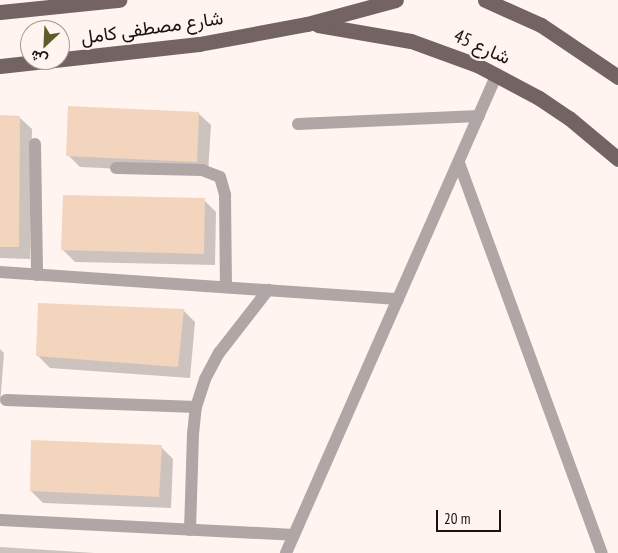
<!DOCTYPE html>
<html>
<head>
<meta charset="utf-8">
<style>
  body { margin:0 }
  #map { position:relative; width:618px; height:553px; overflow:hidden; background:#fff4ef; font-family:"PT Sans Narrow",Vazirmatn,sans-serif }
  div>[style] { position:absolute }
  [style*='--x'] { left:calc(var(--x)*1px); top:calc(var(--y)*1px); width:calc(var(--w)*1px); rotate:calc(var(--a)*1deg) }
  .shadow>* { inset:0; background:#0003 }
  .building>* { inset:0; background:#f3d4bc }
  .lane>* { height:12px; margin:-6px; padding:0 6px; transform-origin:6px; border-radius:6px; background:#afa6a5 }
  .primary>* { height:15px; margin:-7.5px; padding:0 7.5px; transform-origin:7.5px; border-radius:7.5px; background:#736463 }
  span { translate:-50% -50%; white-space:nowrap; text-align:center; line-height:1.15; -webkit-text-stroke:4.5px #fff4ef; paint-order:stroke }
  .street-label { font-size:19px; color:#191311 }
  .north { position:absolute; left:20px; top:20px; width:50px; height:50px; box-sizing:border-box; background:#fff4ef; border:1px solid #a39a96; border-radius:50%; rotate:205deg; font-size:14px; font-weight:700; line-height:20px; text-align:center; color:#191311 }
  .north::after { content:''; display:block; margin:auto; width:18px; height:22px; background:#605c28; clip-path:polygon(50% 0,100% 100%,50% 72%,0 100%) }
  .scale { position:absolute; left:436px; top:510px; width:65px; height:22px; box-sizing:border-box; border:2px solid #191311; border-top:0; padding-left:6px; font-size:15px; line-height:18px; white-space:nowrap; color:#191311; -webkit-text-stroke:4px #fff4ef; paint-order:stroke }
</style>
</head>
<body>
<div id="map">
  <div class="shadow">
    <i style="clip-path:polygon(198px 113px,211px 125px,208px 173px,80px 167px,68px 155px)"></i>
    <i style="clip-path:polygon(0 117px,19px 117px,32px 129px,30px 259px,0 258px)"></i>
    <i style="clip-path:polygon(204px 200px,216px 212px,215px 265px,75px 262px,63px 250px)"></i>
    <i style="clip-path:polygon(183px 310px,195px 322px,190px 378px,50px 368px,38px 356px)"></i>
    <i style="clip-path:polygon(0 349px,4px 353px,0 406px)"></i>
    <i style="clip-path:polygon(161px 447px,173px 459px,171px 508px,43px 503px,31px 491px)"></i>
    <i style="clip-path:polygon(0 547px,95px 553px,0 553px)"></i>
  </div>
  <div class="building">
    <i style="clip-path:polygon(68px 106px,199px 112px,197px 162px,66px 156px)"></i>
    <i style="clip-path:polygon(0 115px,20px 116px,19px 247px,0 247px)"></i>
    <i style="clip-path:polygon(63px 195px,205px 198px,204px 254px,61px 250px)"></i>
    <i style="clip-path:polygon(38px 303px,184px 309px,178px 367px,36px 356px)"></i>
    <i style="clip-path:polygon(31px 440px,162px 445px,159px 497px,30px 491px)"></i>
  </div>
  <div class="lane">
    <i style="--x:298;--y:124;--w:181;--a:-2.5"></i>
    <i style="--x:35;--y:144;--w:131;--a:89.1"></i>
    <i style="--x:459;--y:163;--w:415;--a:69.9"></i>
    <i style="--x:116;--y:168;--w:86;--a:1.3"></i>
    <i style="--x:202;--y:170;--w:19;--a:21"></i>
    <i style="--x:220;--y:177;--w:19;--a:74"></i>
    <i style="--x:225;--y:195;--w:92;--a:89.4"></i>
    <i style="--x:0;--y:272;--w:399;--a:3.9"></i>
    <i style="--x:6;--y:400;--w:190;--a:2.1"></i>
    <i style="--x:0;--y:520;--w:294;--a:2.9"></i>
    <i style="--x:190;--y:530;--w:96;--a:-88.2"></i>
    <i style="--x:193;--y:434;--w:27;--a:-84"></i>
    <i style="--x:196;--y:407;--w:29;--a:-72"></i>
    <i style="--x:205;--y:379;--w:30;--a:-62"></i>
    <i style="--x:219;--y:353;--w:80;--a:-52.1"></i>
    <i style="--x:286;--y:553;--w:523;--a:-66.23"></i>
  </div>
  <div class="primary">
    <i style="--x:485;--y:0;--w:61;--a:24.1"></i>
    <i style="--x:541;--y:25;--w:93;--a:34"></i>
    <i style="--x:0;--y:12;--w:120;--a:-5.8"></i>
    <i style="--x:318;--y:25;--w:94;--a:9.8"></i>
    <i style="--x:411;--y:41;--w:70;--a:20"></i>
    <i style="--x:477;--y:65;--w:70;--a:28"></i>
    <i style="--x:539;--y:98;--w:36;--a:34"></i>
    <i style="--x:569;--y:118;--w:64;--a:39.9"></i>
    <i style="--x:0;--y:66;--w:200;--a:-6.3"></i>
    <i style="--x:199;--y:44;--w:110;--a:-10.5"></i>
    <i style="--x:307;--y:24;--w:92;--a:-15.1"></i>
  </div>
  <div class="street-label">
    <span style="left:152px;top:28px;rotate:-8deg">شارع مصطفى كامل</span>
    <span style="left:482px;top:47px;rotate:24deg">شارع 45</span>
  </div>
  <div class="north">ش</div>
  <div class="scale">20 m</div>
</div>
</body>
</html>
